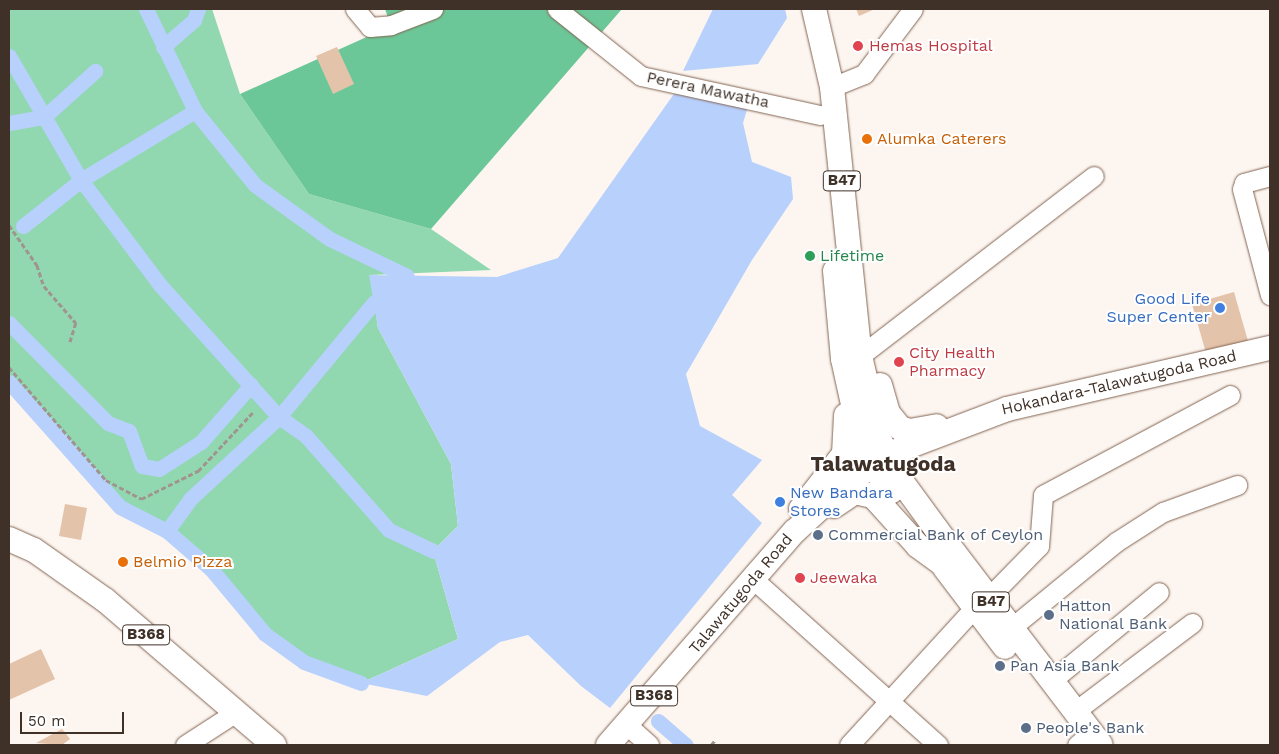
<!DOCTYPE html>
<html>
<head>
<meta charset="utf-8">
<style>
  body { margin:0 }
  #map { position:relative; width:1279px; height:754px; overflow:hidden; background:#fcf5f0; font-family:"Work Sans",sans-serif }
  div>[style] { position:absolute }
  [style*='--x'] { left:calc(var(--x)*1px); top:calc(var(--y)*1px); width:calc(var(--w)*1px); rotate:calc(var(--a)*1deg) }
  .green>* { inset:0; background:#91d8b1 }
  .forest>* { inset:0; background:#6cc798 }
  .water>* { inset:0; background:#b7d0fc }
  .canal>* { height:15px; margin:-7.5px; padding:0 7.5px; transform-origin:7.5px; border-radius:7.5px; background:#b7d0fc }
  .building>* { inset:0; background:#e4c3ab }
  .path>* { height:2.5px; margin-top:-1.25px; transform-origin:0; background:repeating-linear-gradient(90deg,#9f958e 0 5px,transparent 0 7.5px) }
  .roads { filter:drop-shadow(0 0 1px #836450) drop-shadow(0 0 1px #836450) }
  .minor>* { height:19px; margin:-9.5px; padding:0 9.5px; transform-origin:9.5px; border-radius:9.5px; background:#fff }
  .major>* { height:24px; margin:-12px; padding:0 12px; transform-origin:12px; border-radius:12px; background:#fff }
  .dots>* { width:14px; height:14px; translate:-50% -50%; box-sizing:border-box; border:2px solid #fff; border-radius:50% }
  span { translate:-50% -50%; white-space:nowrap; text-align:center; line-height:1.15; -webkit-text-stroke:4px #fff; paint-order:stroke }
  .shield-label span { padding:1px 4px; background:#fff; border:1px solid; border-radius:4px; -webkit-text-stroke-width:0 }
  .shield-label { font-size:15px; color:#3f3128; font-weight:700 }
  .health-label { font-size:16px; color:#be3a42 }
  .left { translate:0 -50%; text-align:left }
  .street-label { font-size:16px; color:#3f3128 }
  .food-label { font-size:16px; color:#c56008 }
  .leisure-label { font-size:16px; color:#27864d }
  .shop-label { font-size:16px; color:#366cbe }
  .right { translate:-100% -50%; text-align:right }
  .service-label { font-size:16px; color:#4e5e75 }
  .district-label { font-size:21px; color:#3f3128; font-weight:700 }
  .frame { position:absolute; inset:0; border:10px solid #3f3128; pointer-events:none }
  .scale { position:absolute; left:20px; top:712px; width:104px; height:22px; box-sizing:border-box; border:2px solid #3f3128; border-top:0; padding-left:6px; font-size:15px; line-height:18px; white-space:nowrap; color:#3f3128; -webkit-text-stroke:4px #fff; paint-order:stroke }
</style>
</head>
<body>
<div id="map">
  <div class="green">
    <i style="clip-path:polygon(9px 9px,212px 9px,240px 94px,309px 194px,431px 229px,491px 270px,370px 275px,378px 328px,451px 464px,458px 526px,433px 551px,458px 639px,361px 683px,304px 662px,265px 634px,211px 569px,167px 531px,120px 507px,9px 382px)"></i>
  </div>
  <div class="forest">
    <i style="clip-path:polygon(385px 9px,622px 9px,431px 229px,309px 194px,240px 94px,391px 26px)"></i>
  </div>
  <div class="water">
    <i style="clip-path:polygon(713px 9px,785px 9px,787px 18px,758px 64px,683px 71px)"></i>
    <i style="clip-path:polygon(676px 91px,749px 103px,743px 123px,752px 162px,791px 177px,793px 199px,752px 260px,686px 374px,700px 426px,762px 460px,732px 495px,762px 523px,610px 708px,581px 686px,528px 635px,500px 642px,427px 696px,361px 683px,458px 639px,433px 551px,458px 526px,451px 464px,378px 328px,369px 275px,497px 277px,558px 258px)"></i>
  </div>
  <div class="canal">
    <i style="--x:146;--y:9;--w:113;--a:64.3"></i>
    <i style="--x:195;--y:111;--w:95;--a:51"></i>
    <i style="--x:255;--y:185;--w:92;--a:35.8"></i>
    <i style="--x:330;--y:239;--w:85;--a:25.7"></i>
    <i style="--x:163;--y:47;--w:41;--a:-41.1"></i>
    <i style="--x:194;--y:20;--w:12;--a:-70"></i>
    <i style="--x:9;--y:56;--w:143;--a:59.9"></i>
    <i style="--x:81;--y:180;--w:133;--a:53"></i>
    <i style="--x:161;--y:286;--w:176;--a:48"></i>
    <i style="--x:279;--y:417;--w:33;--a:35"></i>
    <i style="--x:306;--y:436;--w:125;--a:48.6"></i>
    <i style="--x:389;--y:530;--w:49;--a:25.5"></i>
    <i style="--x:9;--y:123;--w:36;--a:-10"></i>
    <i style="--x:44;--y:117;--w:69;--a:-42"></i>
    <i style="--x:23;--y:226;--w:74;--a:-38.4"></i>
    <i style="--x:81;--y:180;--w:133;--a:-31.2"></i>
    <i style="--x:9;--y:323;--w:141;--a:45.3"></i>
    <i style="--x:108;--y:423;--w:22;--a:21"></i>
    <i style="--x:129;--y:431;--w:37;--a:70"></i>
    <i style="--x:142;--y:466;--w:17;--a:10"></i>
    <i style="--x:159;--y:469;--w:50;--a:-32.7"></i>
    <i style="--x:201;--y:442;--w:76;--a:-48.7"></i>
    <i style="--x:9;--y:382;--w:167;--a:48.4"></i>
    <i style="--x:120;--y:507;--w:53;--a:27.1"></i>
    <i style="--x:361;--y:683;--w:61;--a:-159.8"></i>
    <i style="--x:304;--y:662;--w:48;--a:-144.3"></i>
    <i style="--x:265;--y:634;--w:85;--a:-129.7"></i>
    <i style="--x:211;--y:569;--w:58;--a:-139.2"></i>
    <i style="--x:167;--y:531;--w:39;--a:-54"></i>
    <i style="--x:190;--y:499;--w:121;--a:-42.7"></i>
    <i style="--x:279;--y:417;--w:149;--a:-50.4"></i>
    <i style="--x:658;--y:721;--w:37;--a:41"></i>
  </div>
  <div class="building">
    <i style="clip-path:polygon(856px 9px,875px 9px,859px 16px)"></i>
    <i style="clip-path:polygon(337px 47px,354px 84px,333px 94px,316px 56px)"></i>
    <i style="clip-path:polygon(1234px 292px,1248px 341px,1206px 353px,1192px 304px)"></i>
    <i style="clip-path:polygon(65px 504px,87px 508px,81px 540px,59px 536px)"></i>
    <i style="clip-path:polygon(41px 649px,55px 679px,9px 700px,9px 664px)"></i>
    <i style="clip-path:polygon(62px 729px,70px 739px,62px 745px,36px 743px)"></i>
  </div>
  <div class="path">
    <i style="--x:9;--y:225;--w:49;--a:55"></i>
    <i style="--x:37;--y:265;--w:22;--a:72"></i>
    <i style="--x:44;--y:286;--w:49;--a:49.1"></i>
    <i style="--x:76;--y:323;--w:21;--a:107"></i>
    <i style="--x:9;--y:367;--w:149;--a:49.4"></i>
    <i style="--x:106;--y:480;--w:40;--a:28"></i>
    <i style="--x:141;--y:499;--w:64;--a:-26.2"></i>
    <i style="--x:198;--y:471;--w:82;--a:-47"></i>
    <i style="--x:711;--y:745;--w:6;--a:-51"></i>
  </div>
  <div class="roads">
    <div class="minor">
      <i style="--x:355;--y:9;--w:23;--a:50"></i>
      <i style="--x:370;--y:27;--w:21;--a:-5"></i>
      <i style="--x:391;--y:25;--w:45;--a:-20.9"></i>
      <i style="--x:557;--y:9;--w:107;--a:38.6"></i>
      <i style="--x:641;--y:76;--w:183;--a:12.3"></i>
      <i style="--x:832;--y:87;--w:35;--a:-22"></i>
      <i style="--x:864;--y:74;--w:81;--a:-53"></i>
      <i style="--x:1270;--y:176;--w:27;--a:165"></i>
      <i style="--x:1244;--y:183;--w:6;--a:108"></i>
      <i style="--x:1242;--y:189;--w:110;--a:75.2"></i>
      <i style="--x:860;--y:356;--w:295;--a:-37.6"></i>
      <i style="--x:753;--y:579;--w:249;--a:41.9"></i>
      <i style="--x:988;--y:598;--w:73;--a:-45.6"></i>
      <i style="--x:1039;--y:546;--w:51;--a:-85.5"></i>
      <i style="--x:1043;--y:495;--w:212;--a:-28.1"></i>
      <i style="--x:1011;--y:628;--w:136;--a:-39.3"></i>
      <i style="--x:1116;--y:542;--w:56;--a:-32.6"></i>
      <i style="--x:1163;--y:512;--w:79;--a:-20"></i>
      <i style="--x:1050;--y:682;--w:141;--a:-39.5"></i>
      <i style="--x:1074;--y:712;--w:148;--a:-37"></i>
      <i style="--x:627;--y:725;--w:30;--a:42"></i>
      <i style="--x:185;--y:745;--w:61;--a:-32.9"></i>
      <i style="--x:849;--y:745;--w:185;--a:-47.6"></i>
      <i style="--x:1077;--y:745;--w:17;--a:-40"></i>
    </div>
    <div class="major">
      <i style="--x:814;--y:9;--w:80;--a:77"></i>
      <i style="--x:832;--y:87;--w:270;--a:84.1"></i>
      <i style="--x:860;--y:356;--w:87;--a:76.8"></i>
      <i style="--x:880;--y:441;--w:47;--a:61.8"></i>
      <i style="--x:902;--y:482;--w:59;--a:53.9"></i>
      <i style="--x:937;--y:530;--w:270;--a:52.7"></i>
      <i style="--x:835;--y:271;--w:88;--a:84.8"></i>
      <i style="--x:843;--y:359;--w:83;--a:77.5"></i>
      <i style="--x:861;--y:440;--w:26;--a:67"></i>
      <i style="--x:871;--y:464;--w:34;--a:54"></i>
      <i style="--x:880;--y:385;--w:29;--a:74"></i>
      <i style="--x:888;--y:413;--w:19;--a:51"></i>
      <i style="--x:900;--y:428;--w:10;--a:17"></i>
      <i style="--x:910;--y:431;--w:27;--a:-10"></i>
      <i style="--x:834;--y:506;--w:25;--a:-34"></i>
      <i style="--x:855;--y:492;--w:18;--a:13"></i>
      <i style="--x:873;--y:496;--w:67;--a:48"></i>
      <i style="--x:918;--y:546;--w:31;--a:36"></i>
      <i style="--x:801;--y:509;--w:70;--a:-52"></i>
      <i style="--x:844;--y:454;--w:39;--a:-87"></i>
      <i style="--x:9;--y:539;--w:27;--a:24"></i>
      <i style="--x:34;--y:550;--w:87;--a:35.2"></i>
      <i style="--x:105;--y:600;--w:223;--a:40.6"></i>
      <i style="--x:945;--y:568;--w:99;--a:52.8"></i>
      <i style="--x:608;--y:745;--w:284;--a:-48.9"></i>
      <i style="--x:795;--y:531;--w:68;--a:-42.6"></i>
      <i style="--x:845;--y:485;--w:51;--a:-36.2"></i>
      <i style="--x:886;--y:455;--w:129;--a:-20.8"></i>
      <i style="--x:1007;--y:409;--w:270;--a:-13.1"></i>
    </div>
  </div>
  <div class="dots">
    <i style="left:858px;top:46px;background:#e0444e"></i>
    <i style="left:867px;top:139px;background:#e8710a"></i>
    <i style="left:810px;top:256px;background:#2e9e5b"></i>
    <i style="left:1220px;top:308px;background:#3f7fe0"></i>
    <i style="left:899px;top:362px;background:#e0444e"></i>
    <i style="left:780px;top:502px;background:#3f7fe0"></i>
    <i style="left:818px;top:535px;background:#5c6f8a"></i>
    <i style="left:123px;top:562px;background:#e8710a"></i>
    <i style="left:800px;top:578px;background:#e0444e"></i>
    <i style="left:1049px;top:615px;background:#5c6f8a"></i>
    <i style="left:1000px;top:666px;background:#5c6f8a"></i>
    <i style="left:1026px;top:728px;background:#5c6f8a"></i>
  </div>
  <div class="shield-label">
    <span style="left:842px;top:181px">B47</span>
    <span style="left:991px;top:602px">B47</span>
    <span style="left:146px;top:635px">B368</span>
    <span style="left:654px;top:696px">B368</span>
  </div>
  <div class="health-label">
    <span class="left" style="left:869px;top:46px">Hemas Hospital</span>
    <span class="left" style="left:909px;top:362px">City Health<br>Pharmacy</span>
    <span class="left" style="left:810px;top:578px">Jeewaka</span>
  </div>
  <div class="street-label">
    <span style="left:708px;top:90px;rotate:12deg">Perera Mawatha</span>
    <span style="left:1119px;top:383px;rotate:-13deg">Hokandara-Talawatugoda Road</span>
    <span style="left:741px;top:594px;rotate:-50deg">Talawatugoda Road</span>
  </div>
  <div class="food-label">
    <span class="left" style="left:877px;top:139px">Alumka Caterers</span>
    <span class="left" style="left:133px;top:562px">Belmio Pizza</span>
  </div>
  <div class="leisure-label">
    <span class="left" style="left:820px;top:256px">Lifetime</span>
  </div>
  <div class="shop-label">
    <span class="right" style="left:1210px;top:308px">Good Life<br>Super Center</span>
    <span class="left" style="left:790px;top:502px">New Bandara<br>Stores</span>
  </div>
  <div class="service-label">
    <span class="left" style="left:828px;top:535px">Commercial Bank of Ceylon</span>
    <span class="left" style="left:1059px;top:615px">Hatton<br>National Bank</span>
    <span class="left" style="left:1010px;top:666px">Pan Asia Bank</span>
    <span class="left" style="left:1036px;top:728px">People's Bank</span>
  </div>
  <div class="district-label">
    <span style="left:883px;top:464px">Talawatugoda</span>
  </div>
  <div class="frame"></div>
  <div class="scale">50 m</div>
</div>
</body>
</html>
